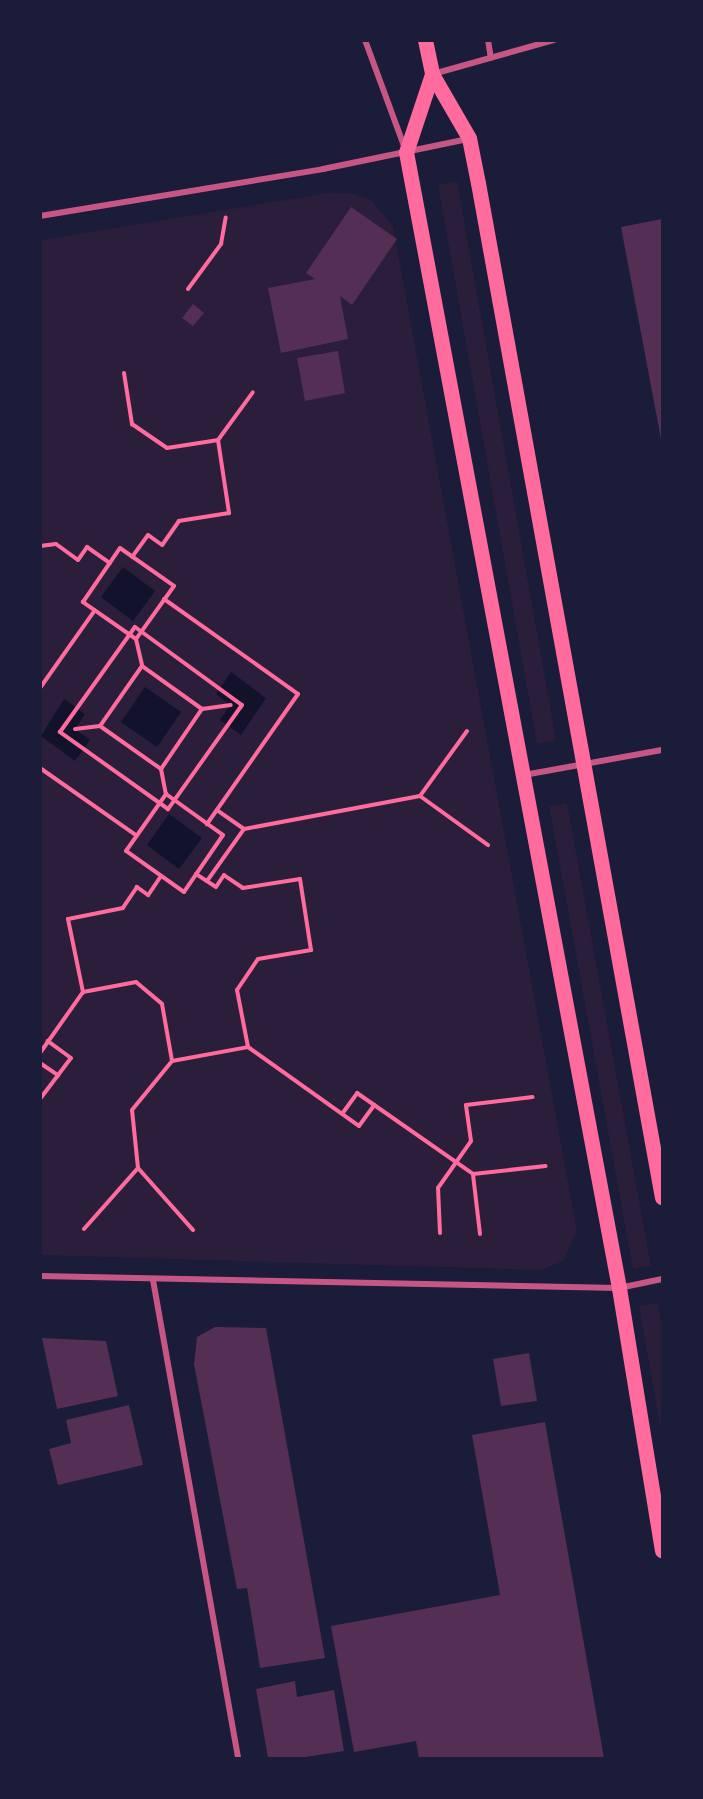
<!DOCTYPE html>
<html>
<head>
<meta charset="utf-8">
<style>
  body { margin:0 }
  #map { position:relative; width:703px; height:1799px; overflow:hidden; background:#1b1b3a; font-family:Rubik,sans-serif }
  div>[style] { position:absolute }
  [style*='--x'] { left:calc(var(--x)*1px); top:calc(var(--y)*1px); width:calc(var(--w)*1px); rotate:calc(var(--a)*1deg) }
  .green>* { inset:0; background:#2a1e3b }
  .water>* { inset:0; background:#12122b }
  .building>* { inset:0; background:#542f53 }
  .path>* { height:4px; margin:-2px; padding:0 2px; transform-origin:2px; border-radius:2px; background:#ff6b9d }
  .minor>* { height:6px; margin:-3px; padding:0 3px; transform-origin:3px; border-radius:3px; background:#c65784 }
  .primary>* { height:15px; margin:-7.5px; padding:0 7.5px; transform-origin:7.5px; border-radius:7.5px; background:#ff6b9d }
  span { translate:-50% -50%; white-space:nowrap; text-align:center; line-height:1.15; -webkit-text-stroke:6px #1b1b3a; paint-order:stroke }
  .frame { position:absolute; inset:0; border:42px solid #1b1b3a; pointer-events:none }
</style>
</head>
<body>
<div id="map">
  <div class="green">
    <i style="clip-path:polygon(457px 181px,556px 740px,537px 744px,438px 185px)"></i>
    <i style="clip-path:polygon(329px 193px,353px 194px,370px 199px,393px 226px,577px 1231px,563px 1261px,541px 1270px,41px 1255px,41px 240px)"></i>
    <i style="clip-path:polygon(567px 803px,651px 1266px,633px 1269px,549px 806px)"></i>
    <i style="clip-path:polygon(658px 1303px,662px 1331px,662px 1437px,639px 1306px)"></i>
  </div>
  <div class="water">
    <i style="clip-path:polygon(123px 567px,155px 591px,133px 621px,101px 597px)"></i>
    <i style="clip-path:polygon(231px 672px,266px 698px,241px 735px,220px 720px,230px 705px,216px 694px)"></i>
    <i style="clip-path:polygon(145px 687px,181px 712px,157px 747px,121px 722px)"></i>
    <i style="clip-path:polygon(64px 699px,85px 714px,75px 729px,90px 740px,75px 761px,41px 736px)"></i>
    <i style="clip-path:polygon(169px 814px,202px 838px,179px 869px,147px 845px)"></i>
  </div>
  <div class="building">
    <i style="clip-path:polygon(351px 207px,397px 239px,352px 305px,340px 296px,348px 339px,281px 353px,268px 288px,315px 279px,306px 273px)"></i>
    <i style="clip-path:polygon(662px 219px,662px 439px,661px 439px,621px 227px)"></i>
    <i style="clip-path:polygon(193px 304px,204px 313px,193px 326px,182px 318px)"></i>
    <i style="clip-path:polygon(338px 351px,345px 393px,305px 401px,297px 358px)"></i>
    <i style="clip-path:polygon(215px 1327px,266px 1328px,325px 1658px,260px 1668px,247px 1588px,237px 1589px,194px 1364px,197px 1337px)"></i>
    <i style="clip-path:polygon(42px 1338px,106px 1341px,118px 1396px,57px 1409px)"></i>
    <i style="clip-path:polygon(529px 1353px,537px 1401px,501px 1406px,493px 1359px)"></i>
    <i style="clip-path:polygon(129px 1405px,143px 1465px,58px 1485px,49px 1449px,71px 1443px,66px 1420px)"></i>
    <i style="clip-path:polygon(545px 1422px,604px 1758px,419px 1758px,416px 1741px,354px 1752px,331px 1626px,500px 1595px,472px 1435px)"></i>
    <i style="clip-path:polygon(295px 1681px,297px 1697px,334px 1690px,344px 1751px,299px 1758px,268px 1758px,256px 1689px)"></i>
  </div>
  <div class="path">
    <i style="--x:188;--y:289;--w:56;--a:-53.7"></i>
    <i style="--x:221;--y:244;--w:27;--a:-80"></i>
    <i style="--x:124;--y:373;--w:52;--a:81.1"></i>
    <i style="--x:132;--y:424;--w:42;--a:34.4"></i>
    <i style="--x:167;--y:448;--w:52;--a:-8.9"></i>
    <i style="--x:218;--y:440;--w:74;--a:81.4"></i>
    <i style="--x:229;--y:513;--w:51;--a:170.9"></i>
    <i style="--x:179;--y:521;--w:29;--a:125"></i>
    <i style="--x:162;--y:545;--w:17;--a:-144"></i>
    <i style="--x:148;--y:535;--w:27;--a:126"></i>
    <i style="--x:218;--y:440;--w:59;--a:-53.9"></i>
    <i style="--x:40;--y:546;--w:16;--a:-7"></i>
    <i style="--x:56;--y:544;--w:27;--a:36"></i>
    <i style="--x:78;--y:560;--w:16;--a:-55"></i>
    <i style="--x:87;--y:547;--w:28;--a:35"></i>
    <i style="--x:120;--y:548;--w:66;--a:35.1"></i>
    <i style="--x:174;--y:586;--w:65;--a:125.6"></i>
    <i style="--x:136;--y:639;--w:65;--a:-145.1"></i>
    <i style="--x:83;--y:602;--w:65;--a:-55.6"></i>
    <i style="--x:164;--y:599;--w:164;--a:35.3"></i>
    <i style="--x:298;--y:694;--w:159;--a:125"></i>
    <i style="--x:135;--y:627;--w:132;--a:36.1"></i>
    <i style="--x:242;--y:705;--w:128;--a:125.4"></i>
    <i style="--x:168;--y:809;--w:133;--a:-144.5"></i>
    <i style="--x:60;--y:732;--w:129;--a:-54.5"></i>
    <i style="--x:136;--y:639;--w:28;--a:77"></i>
    <i style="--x:40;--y:688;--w:95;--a:-54.8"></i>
    <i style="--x:202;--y:709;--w:29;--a:-8"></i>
    <i style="--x:75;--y:729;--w:25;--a:-7"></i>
    <i style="--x:100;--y:726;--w:75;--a:35.2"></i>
    <i style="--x:161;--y:769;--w:73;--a:-55.7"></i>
    <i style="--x:202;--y:709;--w:74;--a:-144.4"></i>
    <i style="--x:142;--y:666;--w:73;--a:125"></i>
    <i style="--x:467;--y:731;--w:80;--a:125.9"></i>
    <i style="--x:420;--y:796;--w:84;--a:35.8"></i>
    <i style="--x:40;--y:768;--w:118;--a:35"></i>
    <i style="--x:161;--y:769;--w:25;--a:79"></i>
    <i style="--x:166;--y:794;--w:70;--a:35.7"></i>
    <i style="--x:223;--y:835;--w:69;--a:124.4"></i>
    <i style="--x:184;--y:892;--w:71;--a:-144.7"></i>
    <i style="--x:126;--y:851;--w:70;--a:-54.9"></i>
    <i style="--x:244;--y:829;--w:179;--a:-10.6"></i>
    <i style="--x:161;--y:876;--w:23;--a:124"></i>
    <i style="--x:148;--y:895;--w:14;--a:-144"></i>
    <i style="--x:137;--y:887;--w:25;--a:124"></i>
    <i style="--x:123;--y:908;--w:56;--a:168.7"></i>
    <i style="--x:68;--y:919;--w:75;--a:78.4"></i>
    <i style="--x:83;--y:992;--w:54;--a:-10.7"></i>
    <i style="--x:136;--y:982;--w:34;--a:40"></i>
    <i style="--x:162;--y:1004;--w:58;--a:80"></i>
    <i style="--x:172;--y:1061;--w:77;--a:-10.4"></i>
    <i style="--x:248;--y:1047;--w:58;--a:-100.9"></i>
    <i style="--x:237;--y:990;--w:37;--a:-56"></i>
    <i style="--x:258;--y:959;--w:54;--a:-9.6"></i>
    <i style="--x:311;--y:950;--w:72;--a:-98.8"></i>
    <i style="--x:300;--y:879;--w:58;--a:171"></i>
    <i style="--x:243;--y:888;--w:23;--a:-146"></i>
    <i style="--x:224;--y:875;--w:14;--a:124"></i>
    <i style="--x:216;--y:887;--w:24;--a:-147"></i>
    <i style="--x:207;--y:881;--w:64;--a:-54.6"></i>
    <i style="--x:244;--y:829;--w:33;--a:-145"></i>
    <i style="--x:248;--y:1047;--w:136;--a:35.4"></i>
    <i style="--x:359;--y:1126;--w:26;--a:-54"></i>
    <i style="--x:40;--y:1053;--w:75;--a:-54.8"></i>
    <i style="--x:40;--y:1063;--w:22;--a:34"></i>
    <i style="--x:40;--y:1099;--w:51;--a:-52.9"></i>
    <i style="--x:71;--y:1058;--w:29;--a:-144"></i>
    <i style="--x:342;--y:1114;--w:26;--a:-54"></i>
    <i style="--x:357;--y:1093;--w:141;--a:34.9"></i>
    <i style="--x:138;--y:1168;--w:58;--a:-95.9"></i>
    <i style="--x:132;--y:1110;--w:63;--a:-50.8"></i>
    <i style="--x:84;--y:1229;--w:81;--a:-48.5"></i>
    <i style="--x:138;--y:1168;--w:83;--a:48.4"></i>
    <i style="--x:440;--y:1233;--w:45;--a:-92.5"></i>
    <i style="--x:438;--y:1188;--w:57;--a:-54.9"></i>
    <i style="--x:471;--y:1141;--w:36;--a:-98"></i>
    <i style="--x:466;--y:1105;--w:67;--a:-6.8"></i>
    <i style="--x:480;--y:1234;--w:60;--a:-96.7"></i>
    <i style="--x:473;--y:1174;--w:73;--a:-6.3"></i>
  </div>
  <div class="minor">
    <i style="--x:365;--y:40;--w:113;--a:69.8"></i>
    <i style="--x:488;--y:40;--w:18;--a:81"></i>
    <i style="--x:433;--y:74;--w:126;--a:-15.7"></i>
    <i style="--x:40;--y:216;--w:287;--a:-9.4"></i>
    <i style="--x:323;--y:169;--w:148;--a:-11.7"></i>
    <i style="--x:524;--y:775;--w:140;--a:-10.3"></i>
    <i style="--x:40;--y:1276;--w:579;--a:1.19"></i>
    <i style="--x:619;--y:1288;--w:44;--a:-11.8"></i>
    <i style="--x:153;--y:1280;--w:485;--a:79.9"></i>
  </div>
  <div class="primary">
    <i style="--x:425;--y:40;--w:35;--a:78"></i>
    <i style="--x:432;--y:74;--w:74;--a:60"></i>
    <i style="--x:469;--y:138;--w:46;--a:78.7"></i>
    <i style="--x:478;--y:183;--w:1031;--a:79.72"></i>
    <i style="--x:432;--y:74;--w:82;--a:108.4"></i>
    <i style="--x:406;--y:152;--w:1156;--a:79.38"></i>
    <i style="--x:619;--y:1288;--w:266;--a:80.7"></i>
  </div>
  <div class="frame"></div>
</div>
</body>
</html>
